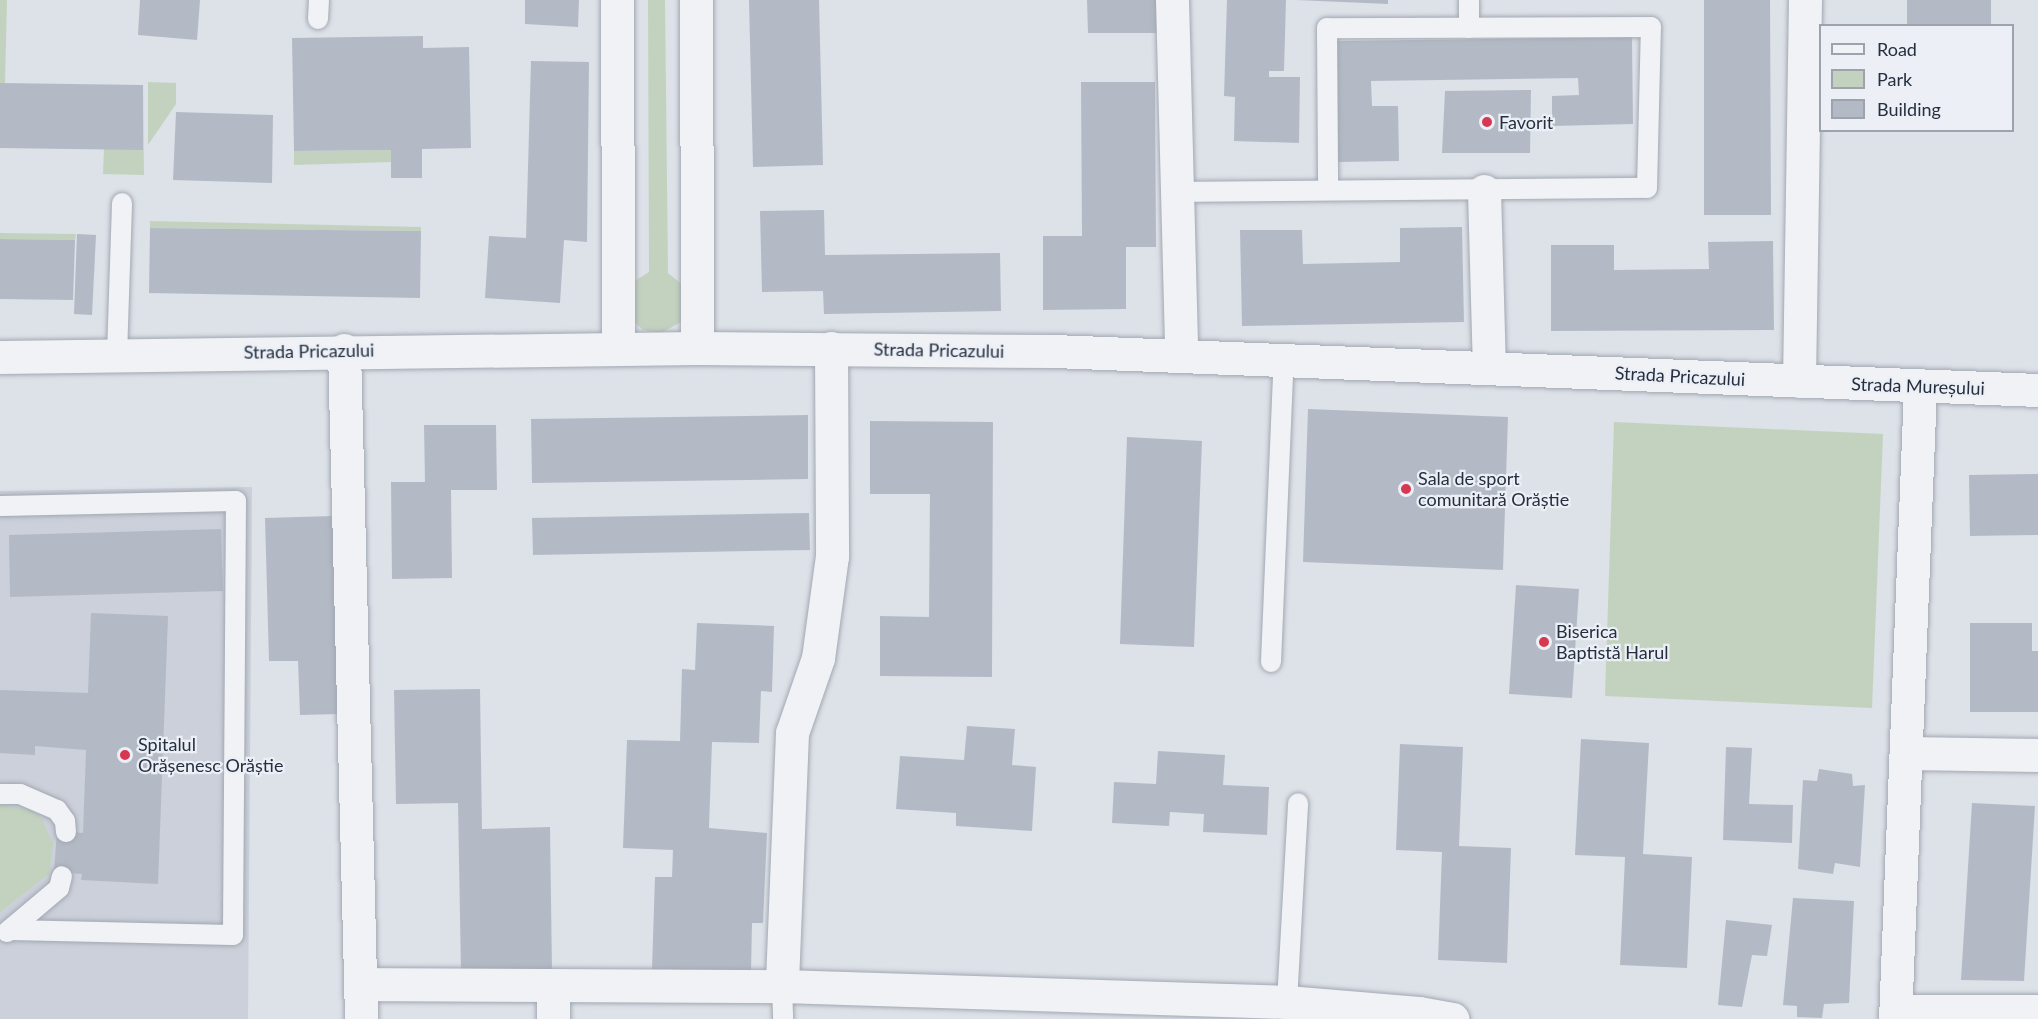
<!DOCTYPE html>
<html>
<head>
<meta charset="utf-8">
<style>
  body { margin:0 }
  #map { position:relative; width:2038px; height:1019px; overflow:hidden; background:#dde1e8; font-family:Lato,sans-serif }
  div>[style] { position:absolute }
  [style*='--x'] { left:calc(var(--x)*1px); top:calc(var(--y)*1px); width:calc(var(--w)*1px); rotate:calc(var(--a)*1deg) }
  .built>* { inset:0; background:#cbd0da }
  .green>* { inset:0; background:#c3d2be }
  .building>* { inset:0; background:#b4bac5 }
  .roads { filter:drop-shadow(0 0 2px #a2a8b2) drop-shadow(0 0 2px #a2a8b2) }
  .lane>* { height:20px; margin:-10px; padding:0 10px; transform-origin:10px; border-radius:10px; background:#f0f2f6 }
  .street>* { height:33px; margin:-16.5px; padding:0 16.5px; transform-origin:16.5px; border-radius:16.5px; background:#f0f2f6 }
  .dots>* { width:16px; height:16px; translate:-50% -50%; box-sizing:border-box; border:3px solid #ecf0f6; border-radius:50% }
  span { translate:-50% -50%; white-space:nowrap; text-align:center; line-height:1.15; -webkit-text-stroke:4.5px #ecf0f6; paint-order:stroke }
  .poi-label { font-size:18px; color:#252f3f }
  .left { translate:0 -50%; text-align:left }
  .street-label { font-size:18px; color:#252f3f }
  .legend { position:absolute; left:1819px; top:24px; width:195px; height:108px; box-sizing:border-box; background:#ecf0f6; border:2px solid #9ca3ad; margin:0; padding:8px 10px; list-style:none; font-size:18px; color:#252f3f }
  .legend li { display:flex; align-items:center; gap:12px; height:30px }
  .legend b { width:30px; border:2px solid #9ca3ad }
</style>
</head>
<body>
<div id="map">
  <div class="built">
    <i style="clip-path:polygon(252px 487px,248px 1019px,0 1019px,0 491px)"></i>
  </div>
  <div class="green">
    <i style="clip-path:polygon(0 0,7px 0,5px 83px,0 83px)"></i>
    <i style="clip-path:polygon(648px 0,665px 0,668px 273px,684px 286px,681px 322px,661px 333px,643px 330px,630px 318px,633px 282px,649px 272px)"></i>
    <i style="clip-path:polygon(143px 82px,144px 175px,103px 174px,104px 149px,143px 149px)"></i>
    <i style="clip-path:polygon(148px 82px,176px 83px,176px 104px,148px 145px)"></i>
    <i style="clip-path:polygon(391px 150px,392px 162px,294px 165px,294px 151px)"></i>
    <i style="clip-path:polygon(150px 221px,421px 227px,421px 231px,150px 228px)"></i>
    <i style="clip-path:polygon(0 233px,76px 234px,75px 240px,0 239px)"></i>
    <i style="clip-path:polygon(1614px 422px,1883px 434px,1872px 708px,1605px 696px)"></i>
    <i style="clip-path:polygon(0 805px,32px 810px,42px 819px,53px 844px,49px 874px,0 912px)"></i>
  </div>
  <div class="building">
    <i style="clip-path:polygon(140px 0,200px 0,197px 40px,138px 35px)"></i>
    <i style="clip-path:polygon(525px 0,579px 0,578px 27px,525px 24px)"></i>
    <i style="clip-path:polygon(749px 0,819px 0,823px 165px,753px 167px)"></i>
    <i style="clip-path:polygon(1087px 0,1157px 0,1157px 33px,1088px 33px)"></i>
    <i style="clip-path:polygon(1227px 0,1286px 0,1284px 71px,1269px 71px,1269px 77px,1300px 77px,1299px 143px,1234px 141px,1235px 97px,1224px 96px)"></i>
    <i style="clip-path:polygon(1296px 0,1388px 0,1388px 4px)"></i>
    <i style="clip-path:polygon(1704px 0,1770px 0,1771px 215px,1704px 215px)"></i>
    <i style="clip-path:polygon(1907px 0,1991px 0,1991px 26px,1907px 26px)"></i>
    <i style="clip-path:polygon(423px 36px,423px 48px,469px 47px,471px 148px,422px 149px,422px 178px,391px 178px,391px 150px,294px 151px,292px 38px)"></i>
    <i style="clip-path:polygon(1632px 37px,1633px 124px,1552px 126px,1552px 96px,1579px 95px,1578px 78px,1371px 81px,1372px 106px,1398px 106px,1399px 161px,1338px 162px,1336px 41px)"></i>
    <i style="clip-path:polygon(531px 61px,589px 62px,587px 242px,564px 240px,560px 303px,485px 298px,489px 236px,526px 238px)"></i>
    <i style="clip-path:polygon(1081px 82px,1155px 82px,1156px 247px,1126px 247px,1126px 309px,1043px 310px,1043px 236px,1082px 236px)"></i>
    <i style="clip-path:polygon(0 83px,143px 85px,143px 150px,0 148px)"></i>
    <i style="clip-path:polygon(1531px 90px,1530px 153px,1442px 153px,1445px 91px)"></i>
    <i style="clip-path:polygon(176px 112px,273px 115px,272px 183px,173px 180px)"></i>
    <i style="clip-path:polygon(824px 210px,825px 255px,1000px 253px,1001px 311px,824px 314px,823px 291px,762px 292px,760px 211px)"></i>
    <i style="clip-path:polygon(1462px 227px,1464px 322px,1242px 326px,1240px 230px,1302px 230px,1303px 264px,1400px 262px,1400px 228px)"></i>
    <i style="clip-path:polygon(150px 228px,421px 231px,420px 298px,149px 293px)"></i>
    <i style="clip-path:polygon(77px 234px,96px 235px,92px 315px,74px 314px)"></i>
    <i style="clip-path:polygon(0 239px,75px 240px,73px 300px,0 299px)"></i>
    <i style="clip-path:polygon(1773px 241px,1774px 330px,1551px 331px,1551px 245px,1614px 245px,1614px 270px,1709px 269px,1708px 242px)"></i>
    <i style="clip-path:polygon(1308px 409px,1508px 417px,1503px 570px,1303px 562px)"></i>
    <i style="clip-path:polygon(808px 415px,808px 479px,532px 483px,531px 419px)"></i>
    <i style="clip-path:polygon(870px 421px,993px 422px,992px 677px,880px 676px,880px 616px,929px 617px,930px 494px,870px 494px)"></i>
    <i style="clip-path:polygon(424px 425px,496px 425px,497px 490px,451px 490px,452px 578px,392px 579px,391px 482px,425px 482px)"></i>
    <i style="clip-path:polygon(1127px 437px,1202px 441px,1194px 647px,1120px 644px)"></i>
    <i style="clip-path:polygon(2038px 474px,2038px 535px,1970px 536px,1969px 475px)"></i>
    <i style="clip-path:polygon(809px 513px,810px 550px,533px 555px,532px 518px)"></i>
    <i style="clip-path:polygon(333px 516px,339px 714px,300px 715px,298px 661px,269px 661px,265px 518px)"></i>
    <i style="clip-path:polygon(221px 529px,223px 591px,10px 597px,9px 535px)"></i>
    <i style="clip-path:polygon(1516px 585px,1579px 589px,1572px 698px,1509px 694px)"></i>
    <i style="clip-path:polygon(91px 613px,168px 616px,158px 884px,81px 880px,82px 874px,54px 872px,57px 831px,83px 833px,86px 750px,35px 746px,35px 755px,0 753px,0 690px,88px 693px)"></i>
    <i style="clip-path:polygon(697px 623px,774px 626px,772px 692px,761px 691px,759px 743px,712px 742px,709px 828px,767px 833px,763px 923px,752px 923px,751px 972px,652px 969px,655px 877px,672px 877px,673px 850px,623px 848px,627px 740px,680px 741px,682px 669px,695px 670px)"></i>
    <i style="clip-path:polygon(1970px 623px,2032px 623px,2032px 651px,2038px 651px,2038px 712px,1970px 712px)"></i>
    <i style="clip-path:polygon(480px 689px,482px 829px,550px 827px,552px 971px,461px 973px,458px 803px,396px 804px,394px 690px)"></i>
    <i style="clip-path:polygon(967px 726px,1015px 729px,1012px 765px,1036px 767px,1032px 831px,956px 826px,956px 813px,896px 809px,900px 756px,964px 760px)"></i>
    <i style="clip-path:polygon(1581px 739px,1649px 743px,1643px 854px,1692px 857px,1687px 968px,1620px 965px,1625px 857px,1575px 855px)"></i>
    <i style="clip-path:polygon(1400px 744px,1463px 747px,1459px 846px,1511px 848px,1507px 963px,1438px 960px,1442px 852px,1396px 850px)"></i>
    <i style="clip-path:polygon(1726px 747px,1752px 748px,1749px 804px,1793px 805px,1792px 843px,1723px 840px)"></i>
    <i style="clip-path:polygon(1158px 751px,1225px 755px,1223px 785px,1269px 787px,1267px 835px,1203px 832px,1204px 814px,1170px 812px,1169px 826px,1112px 823px,1114px 782px,1156px 784px)"></i>
    <i style="clip-path:polygon(1819px 769px,1852px 774px,1853px 786px,1865px 785px,1860px 867px,1835px 863px,1833px 874px,1798px 869px,1803px 780px,1817px 781px)"></i>
    <i style="clip-path:polygon(1972px 803px,2035px 806px,2024px 981px,1961px 980px)"></i>
    <i style="clip-path:polygon(1793px 898px,1854px 901px,1849px 1003px,1824px 1004px,1822px 1018px,1797px 1017px,1797px 1006px,1783px 1005px)"></i>
    <i style="clip-path:polygon(1726px 920px,1772px 925px,1767px 956px,1752px 955px,1742px 1007px,1718px 1005px)"></i>
  </div>
  <div class="roads">
    <div class="lane">
      <i style="--x:1469;--y:0;--w:28;--a:90"></i>
      <i style="--x:318;--y:19;--w:19;--a:-87"></i>
      <i style="--x:1179;--y:192;--w:468;--a:-0.5"></i>
      <i style="--x:1647;--y:188;--w:161;--a:-88.6"></i>
      <i style="--x:1651;--y:27;--w:324;--a:179.8"></i>
      <i style="--x:1327;--y:28;--w:160;--a:89.6"></i>
      <i style="--x:117;--y:355;--w:152;--a:-88.1"></i>
      <i style="--x:0;--y:506;--w:236;--a:-1.2"></i>
      <i style="--x:236;--y:501;--w:434;--a:90.4"></i>
      <i style="--x:233;--y:935;--w:223;--a:-178.7"></i>
      <i style="--x:1271;--y:662;--w:304;--a:-87.6"></i>
      <i style="--x:0;--y:794;--w:20;--a:0"></i>
      <i style="--x:20;--y:794;--w:40;--a:23.4"></i>
      <i style="--x:57;--y:810;--w:14;--a:54"></i>
      <i style="--x:65;--y:821;--w:11;--a:85"></i>
      <i style="--x:7;--y:932;--w:68;--a:-40.2"></i>
      <i style="--x:59;--y:888;--w:12;--a:-76"></i>
      <i style="--x:782;--y:986;--w:33;--a:88"></i>
      <i style="--x:1287;--y:1002;--w:199;--a:-86.8"></i>
    </div>
    <div class="street">
      <i style="--x:617;--y:0;--w:348;--a:89.8"></i>
      <i style="--x:696;--y:0;--w:348;--a:89.8"></i>
      <i style="--x:1172;--y:0;--w:354;--a:88.5"></i>
      <i style="--x:1484;--y:191;--w:177;--a:88.4"></i>
      <i style="--x:831;--y:348;--w:208;--a:89.7"></i>
      <i style="--x:832;--y:556;--w:103;--a:97.8"></i>
      <i style="--x:818;--y:658;--w:79;--a:109.1"></i>
      <i style="--x:792;--y:733;--w:253;--a:92.3"></i>
      <i style="--x:782;--y:986;--w:505;--a:1.81"></i>
      <i style="--x:1287;--y:1002;--w:132;--a:4.8"></i>
      <i style="--x:1419;--y:1013;--w:34;--a:10"></i>
      <i style="--x:344;--y:350;--w:669;--a:88.54"></i>
      <i style="--x:0;--y:357;--w:697;--a:-0.74"></i>
      <i style="--x:697;--y:348;--w:357;--a:0.5"></i>
      <i style="--x:1054;--y:351;--w:985;--a:2.27"></i>
      <i style="--x:1799;--y:381;--w:381;--a:-89.1"></i>
      <i style="--x:1906;--y:753;--w:132;--a:0.9"></i>
      <i style="--x:360;--y:984;--w:422;--a:0.3"></i>
      <i style="--x:1896;--y:1011;--w:142;--a:0"></i>
      <i style="--x:553;--y:1019;--w:34;--a:-90"></i>
      <i style="--x:1895;--y:1019;--w:632;--a:-87.73"></i>
    </div>
  </div>
  <div class="dots">
    <i style="left:1487px;top:122px;background:#d73851"></i>
    <i style="left:1406px;top:489px;background:#d73851"></i>
    <i style="left:1544px;top:642px;background:#d73851"></i>
    <i style="left:125px;top:755px;background:#d73851"></i>
  </div>
  <div class="poi-label">
    <span class="left" style="left:1499px;top:122px">Favorit</span>
    <span class="left" style="left:1418px;top:489px">Sala de sport<br>comunitară Orăștie</span>
    <span class="left" style="left:1556px;top:642px">Biserica<br>Baptistă Harul</span>
    <span class="left" style="left:138px;top:755px">Spitalul<br>Orășenesc Orăștie</span>
  </div>
  <div class="street-label">
    <span style="left:939px;top:350px;rotate:1deg">Strada Pricazului</span>
    <span style="left:309px;top:351px;rotate:-1deg">Strada Pricazului</span>
    <span style="left:1680px;top:376px;rotate:3deg">Strada Pricazului</span>
    <span style="left:1918px;top:386px;rotate:2deg">Strada Mureșului</span>
  </div>
  <ul class="legend">
  <li><b style="height:8px;background:#f0f2f6"></b>Road</li>
  <li><b style="height:16px;background:#c3d2be"></b>Park</li>
  <li><b style="height:16px;background:#b4bac5"></b>Building</li>
  </ul>
</div>
</body>
</html>
